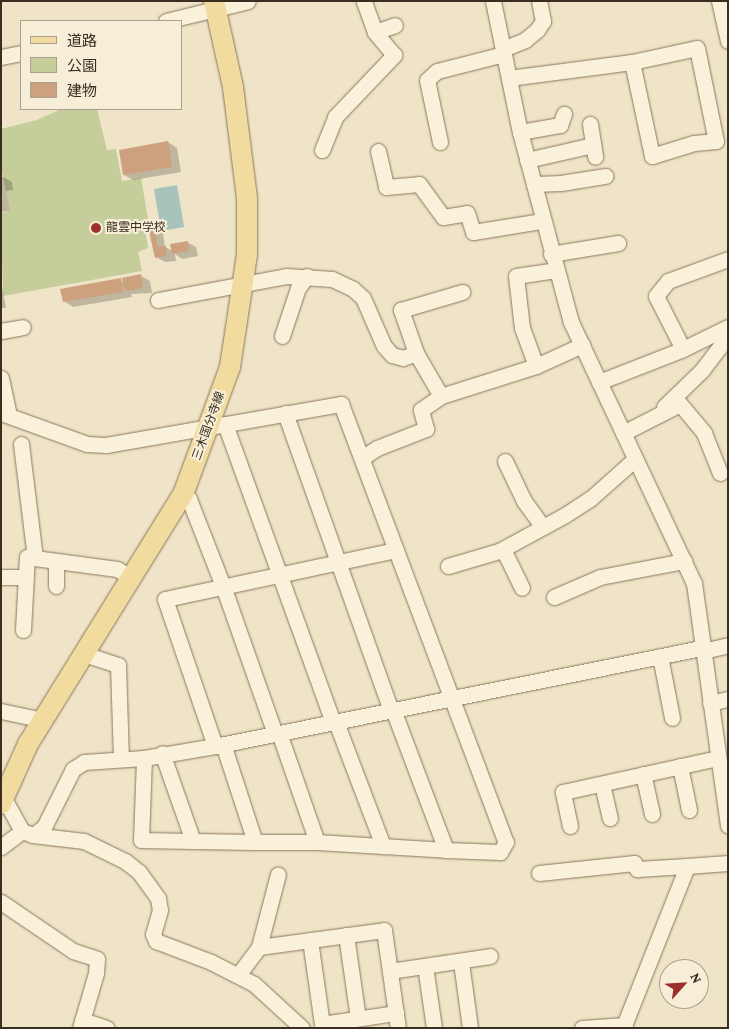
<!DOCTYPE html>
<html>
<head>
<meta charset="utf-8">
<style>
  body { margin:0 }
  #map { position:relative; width:729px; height:1029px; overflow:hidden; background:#efe4c7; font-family:"Crimson Pro","Noto Sans JP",serif }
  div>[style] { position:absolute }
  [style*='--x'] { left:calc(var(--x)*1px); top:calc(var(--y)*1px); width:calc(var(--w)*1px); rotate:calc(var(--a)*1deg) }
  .green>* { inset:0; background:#c5cd9a }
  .water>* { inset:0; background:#a8c2bc }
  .shadow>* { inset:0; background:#0003 }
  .building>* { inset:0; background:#cda17d }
  .roads { filter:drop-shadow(0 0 1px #8b765c) drop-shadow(0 0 1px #8b765c) }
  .minor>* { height:15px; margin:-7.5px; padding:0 7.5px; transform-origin:7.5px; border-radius:7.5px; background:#f9f1da }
  .major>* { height:20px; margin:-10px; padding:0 10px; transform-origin:10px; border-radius:10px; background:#f1db9f }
  .dots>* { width:14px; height:14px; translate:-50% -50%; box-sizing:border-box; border:2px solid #f6eed7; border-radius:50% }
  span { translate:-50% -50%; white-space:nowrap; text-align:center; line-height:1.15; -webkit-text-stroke:4px #f6eed7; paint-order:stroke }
  .poi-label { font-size:12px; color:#3b2e20 }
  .left { translate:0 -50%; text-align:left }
  .street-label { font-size:12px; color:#3b2e20 }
  .frame { position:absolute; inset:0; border:2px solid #3b2e20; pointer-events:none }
  .legend { position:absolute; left:20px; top:20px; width:162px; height:90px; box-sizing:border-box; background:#f6eed7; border:1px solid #aba18e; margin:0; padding:6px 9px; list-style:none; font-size:15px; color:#3b2e20 }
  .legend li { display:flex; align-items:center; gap:10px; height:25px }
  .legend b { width:25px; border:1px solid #aba18e }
  .north { position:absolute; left:659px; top:959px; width:50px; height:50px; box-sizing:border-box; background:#f6eed7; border:1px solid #aba18e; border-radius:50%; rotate:64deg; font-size:14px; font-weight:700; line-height:20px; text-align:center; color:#3b2e20 }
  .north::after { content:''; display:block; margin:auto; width:18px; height:22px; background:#9a2f2c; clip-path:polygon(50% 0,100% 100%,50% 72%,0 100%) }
</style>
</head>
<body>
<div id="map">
  <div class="green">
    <i style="clip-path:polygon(61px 109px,97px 109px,107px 150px,116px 149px,122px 181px,141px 178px,148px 219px,144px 223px,148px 248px,138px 252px,142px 271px,3px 296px,1px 213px,10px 211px,1px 167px,1px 129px,37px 120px)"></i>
  </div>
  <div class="water">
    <i style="clip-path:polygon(177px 185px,184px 227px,161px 231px,154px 189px)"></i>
  </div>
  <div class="shadow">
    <i style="clip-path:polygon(168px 142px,177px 148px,181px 172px,133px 180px,124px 175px)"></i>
    <i style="clip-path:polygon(1px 176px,12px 182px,13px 190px,6px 191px,10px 211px,1px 212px)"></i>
    <i style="clip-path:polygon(153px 222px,162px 227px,165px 247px,173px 251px,187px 242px,196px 247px,198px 256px,182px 259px,175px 254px,176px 261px,165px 262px,156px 257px)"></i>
    <i style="clip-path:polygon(141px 276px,150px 281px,152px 293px,131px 294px,132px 297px,73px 307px,64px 301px,120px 280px,124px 282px)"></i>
    <i style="clip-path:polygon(1px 281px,6px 308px,1px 308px)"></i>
  </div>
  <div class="building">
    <i style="clip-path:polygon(168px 141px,172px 167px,123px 175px,119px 150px)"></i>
    <i style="clip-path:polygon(153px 221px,158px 247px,166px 246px,167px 256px,155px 258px,147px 222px)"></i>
    <i style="clip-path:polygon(188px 241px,189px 251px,172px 254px,170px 244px)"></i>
    <i style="clip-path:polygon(141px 274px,143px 288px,125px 291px,122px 278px)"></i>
    <i style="clip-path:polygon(121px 278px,123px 292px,63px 302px,60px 289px)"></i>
  </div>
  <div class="roads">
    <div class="minor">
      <i style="--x:493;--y:1;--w:134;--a:78.4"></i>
      <i style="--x:520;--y:132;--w:197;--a:75"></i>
      <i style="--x:571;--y:322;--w:289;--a:64.8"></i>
      <i style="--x:694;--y:583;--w:245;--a:82"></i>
      <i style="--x:719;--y:1;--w:41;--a:77.3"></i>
      <i style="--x:166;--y:21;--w:84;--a:-13.7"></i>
      <i style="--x:375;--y:32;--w:21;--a:-19"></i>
      <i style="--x:503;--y:49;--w:24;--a:-22"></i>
      <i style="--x:525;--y:40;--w:16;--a:-40"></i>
      <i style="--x:537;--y:30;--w:11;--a:-56"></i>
      <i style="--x:543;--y:21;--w:20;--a:-101"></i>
      <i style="--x:1;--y:57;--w:20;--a:-11"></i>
      <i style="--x:509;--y:78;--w:124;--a:-7.4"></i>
      <i style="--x:632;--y:62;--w:66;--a:-12.2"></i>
      <i style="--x:697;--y:48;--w:95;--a:78.5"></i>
      <i style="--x:716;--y:141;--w:22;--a:175"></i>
      <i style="--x:694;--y:143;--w:44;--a:162.8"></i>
      <i style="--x:652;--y:156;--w:96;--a:-102"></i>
      <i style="--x:590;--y:124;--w:33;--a:81"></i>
      <i style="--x:520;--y:132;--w:41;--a:-9.9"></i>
      <i style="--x:560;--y:125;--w:12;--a:-70"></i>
      <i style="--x:440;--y:142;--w:63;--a:-101.8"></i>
      <i style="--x:427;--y:80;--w:13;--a:-42"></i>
      <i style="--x:437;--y:71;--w:69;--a:-14.2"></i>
      <i style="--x:322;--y:150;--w:35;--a:-68"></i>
      <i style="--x:335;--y:117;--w:86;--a:-46.4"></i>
      <i style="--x:394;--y:55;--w:30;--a:-130"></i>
      <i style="--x:375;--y:32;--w:33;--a:-110"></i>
      <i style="--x:378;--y:151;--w:37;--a:77"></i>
      <i style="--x:386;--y:187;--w:33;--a:-5"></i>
      <i style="--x:419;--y:184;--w:41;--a:54"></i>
      <i style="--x:443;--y:217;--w:24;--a:-9"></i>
      <i style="--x:467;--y:213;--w:20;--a:72"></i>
      <i style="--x:473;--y:232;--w:70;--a:-9.1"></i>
      <i style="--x:527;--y:160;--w:68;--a:-12.8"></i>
      <i style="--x:534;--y:184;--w:27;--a:-2"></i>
      <i style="--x:561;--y:183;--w:45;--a:-9"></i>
      <i style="--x:551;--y:254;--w:68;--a:-9.3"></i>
      <i style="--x:728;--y:259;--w:64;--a:159.9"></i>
      <i style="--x:668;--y:281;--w:19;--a:129"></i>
      <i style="--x:656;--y:296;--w:59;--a:63"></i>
      <i style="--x:683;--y:349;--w:50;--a:-26.1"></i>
      <i style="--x:158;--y:300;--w:130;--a:-10.6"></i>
      <i style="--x:286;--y:276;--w:46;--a:3.7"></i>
      <i style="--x:332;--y:279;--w:23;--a:25"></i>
      <i style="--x:353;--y:289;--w:13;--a:42"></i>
      <i style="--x:363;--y:298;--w:52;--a:66.4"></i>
      <i style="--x:384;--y:346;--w:12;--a:48"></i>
      <i style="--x:392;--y:355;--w:11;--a:15"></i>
      <i style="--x:403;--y:358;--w:14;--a:-21"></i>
      <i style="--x:1;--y:331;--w:22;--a:-10"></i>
      <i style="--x:282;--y:336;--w:51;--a:-71.6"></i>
      <i style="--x:298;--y:288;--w:15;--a:-53"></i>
      <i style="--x:536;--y:366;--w:40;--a:-110.2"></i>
      <i style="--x:522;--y:328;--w:52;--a:-96.6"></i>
      <i style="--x:516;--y:276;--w:40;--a:-8.5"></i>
      <i style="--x:1;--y:378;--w:38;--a:78"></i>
      <i style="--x:599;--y:382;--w:90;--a:-21.4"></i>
      <i style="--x:441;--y:396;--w:100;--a:-17.5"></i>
      <i style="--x:536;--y:366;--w:51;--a:-24.5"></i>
      <i style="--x:664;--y:407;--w:53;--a:-44.2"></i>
      <i style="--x:702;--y:370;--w:43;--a:-52.6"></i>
      <i style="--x:1;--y:413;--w:91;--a:19.8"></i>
      <i style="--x:87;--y:444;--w:19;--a:3"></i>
      <i style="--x:106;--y:445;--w:239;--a:-9.9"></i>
      <i style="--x:341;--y:404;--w:468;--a:69.4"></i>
      <i style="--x:506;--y:842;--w:12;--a:121"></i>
      <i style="--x:500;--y:852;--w:54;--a:-177.9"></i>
      <i style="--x:285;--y:413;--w:315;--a:70.4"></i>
      <i style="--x:225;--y:424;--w:317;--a:70.1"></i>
      <i style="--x:623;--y:433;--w:64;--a:-27"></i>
      <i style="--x:680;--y:404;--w:38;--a:50"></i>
      <i style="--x:704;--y:433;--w:43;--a:68.2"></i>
      <i style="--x:21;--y:444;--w:115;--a:83"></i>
      <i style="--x:362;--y:458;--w:18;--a:-34"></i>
      <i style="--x:377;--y:448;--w:53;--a:-21.2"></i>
      <i style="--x:426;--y:429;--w:20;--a:-105"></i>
      <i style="--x:421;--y:410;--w:24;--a:-35"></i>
      <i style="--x:441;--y:396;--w:50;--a:-120.2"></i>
      <i style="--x:416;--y:353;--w:46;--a:-109.2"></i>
      <i style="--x:401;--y:310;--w:64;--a:-16.4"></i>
      <i style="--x:505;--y:461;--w:44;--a:64.6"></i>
      <i style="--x:524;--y:501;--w:32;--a:54"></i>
      <i style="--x:184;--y:492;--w:9;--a:54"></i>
      <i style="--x:189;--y:499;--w:93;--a:68.7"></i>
      <i style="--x:223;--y:586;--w:157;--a:70.6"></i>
      <i style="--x:503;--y:549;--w:43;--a:64"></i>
      <i style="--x:56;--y:561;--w:25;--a:90"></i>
      <i style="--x:448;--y:566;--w:53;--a:-16.4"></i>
      <i style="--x:499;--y:551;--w:75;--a:-28.6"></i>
      <i style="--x:565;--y:515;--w:30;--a:-33"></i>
      <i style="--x:590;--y:499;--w:60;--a:-41.6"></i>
      <i style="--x:1;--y:577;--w:24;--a:0"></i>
      <i style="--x:554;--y:597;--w:50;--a:-23.5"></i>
      <i style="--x:600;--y:577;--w:86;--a:-10.8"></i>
      <i style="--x:23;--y:630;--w:73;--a:-86.9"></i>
      <i style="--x:27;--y:557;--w:91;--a:7.6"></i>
      <i style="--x:117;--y:569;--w:17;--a:31"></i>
      <i style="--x:703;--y:651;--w:26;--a:-13"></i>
      <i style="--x:84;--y:654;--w:36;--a:18"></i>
      <i style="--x:118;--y:665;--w:94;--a:88.2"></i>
      <i style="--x:660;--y:656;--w:63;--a:79"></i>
      <i style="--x:710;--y:703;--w:18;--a:-13"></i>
      <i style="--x:1;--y:711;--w:43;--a:12.1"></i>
      <i style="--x:336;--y:722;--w:133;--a:69.2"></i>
      <i style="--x:215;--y:746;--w:155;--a:-108.8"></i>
      <i style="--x:165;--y:599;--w:236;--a:-12"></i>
      <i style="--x:144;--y:758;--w:82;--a:92.1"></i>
      <i style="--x:141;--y:840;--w:52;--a:1.1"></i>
      <i style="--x:193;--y:841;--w:93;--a:-109.4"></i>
      <i style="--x:680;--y:766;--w:45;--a:78.4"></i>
      <i style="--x:643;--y:774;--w:41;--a:77.3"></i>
      <i style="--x:602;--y:784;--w:35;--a:77"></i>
      <i style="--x:1;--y:793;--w:43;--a:61.1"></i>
      <i style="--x:570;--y:826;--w:35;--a:-102"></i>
      <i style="--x:563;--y:792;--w:159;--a:-12.4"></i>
      <i style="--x:33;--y:835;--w:51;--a:6.7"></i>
      <i style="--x:84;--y:841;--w:46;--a:26"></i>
      <i style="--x:125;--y:861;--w:18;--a:38"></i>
      <i style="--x:139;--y:872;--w:32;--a:54"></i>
      <i style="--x:158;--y:898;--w:12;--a:81"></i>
      <i style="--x:160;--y:910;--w:25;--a:106"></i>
      <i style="--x:153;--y:934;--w:8;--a:67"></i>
      <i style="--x:156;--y:941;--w:59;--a:20.9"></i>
      <i style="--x:211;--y:962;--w:48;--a:27.1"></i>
      <i style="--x:254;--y:984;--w:65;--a:42.5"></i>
      <i style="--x:193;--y:841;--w:62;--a:0.9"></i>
      <i style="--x:255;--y:842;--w:103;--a:-108.1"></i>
      <i style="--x:255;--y:842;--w:62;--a:0"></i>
      <i style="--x:317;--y:842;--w:115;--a:-109.2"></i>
      <i style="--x:317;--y:842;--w:129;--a:3.5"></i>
      <i style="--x:446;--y:850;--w:150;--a:-110.7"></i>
      <i style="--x:1;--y:847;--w:26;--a:-37"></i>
      <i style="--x:22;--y:831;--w:12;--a:20"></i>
      <i style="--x:33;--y:835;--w:14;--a:-36"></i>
      <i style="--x:44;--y:827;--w:65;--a:-63.4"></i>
      <i style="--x:73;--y:769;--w:13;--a:-32"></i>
      <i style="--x:84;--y:762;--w:60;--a:-3.8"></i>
      <i style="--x:144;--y:758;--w:72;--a:-9.6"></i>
      <i style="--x:215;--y:746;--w:498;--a:-11.4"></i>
      <i style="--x:539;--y:873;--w:96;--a:-6"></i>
      <i style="--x:634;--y:863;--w:7;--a:63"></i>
      <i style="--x:637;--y:869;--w:50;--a:-3.4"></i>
      <i style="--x:1;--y:902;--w:87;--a:34.2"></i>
      <i style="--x:73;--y:951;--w:25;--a:18"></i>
      <i style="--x:97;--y:959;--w:14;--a:94"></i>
      <i style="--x:96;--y:973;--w:57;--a:106.2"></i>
      <i style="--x:346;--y:935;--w:84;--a:81.8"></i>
      <i style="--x:310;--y:940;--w:85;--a:81.9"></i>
      <i style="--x:322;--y:1024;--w:75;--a:-8.5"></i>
      <i style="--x:259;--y:947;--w:75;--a:-75.4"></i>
      <i style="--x:461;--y:962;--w:67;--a:82.2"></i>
      <i style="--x:425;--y:966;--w:63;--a:81.7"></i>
      <i style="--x:390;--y:971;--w:101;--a:-8.5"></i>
      <i style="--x:238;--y:975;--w:35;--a:-53"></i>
      <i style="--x:259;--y:947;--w:126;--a:-7.7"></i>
      <i style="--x:384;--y:930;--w:99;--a:81.9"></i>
      <i style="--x:82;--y:1020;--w:26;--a:18"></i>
      <i style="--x:582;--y:1028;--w:43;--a:-4"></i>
      <i style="--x:623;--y:1028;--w:174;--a:-68.4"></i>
      <i style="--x:687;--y:866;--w:41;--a:-4.2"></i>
    </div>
    <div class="major">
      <i style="--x:1;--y:804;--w:66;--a:-65.8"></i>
      <i style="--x:28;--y:744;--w:296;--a:-58.2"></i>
      <i style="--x:184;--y:492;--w:133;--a:-69.8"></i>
      <i style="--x:230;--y:367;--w:113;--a:-81.4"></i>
      <i style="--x:247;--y:255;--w:57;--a:-90"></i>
      <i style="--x:247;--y:198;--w:112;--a:-97.2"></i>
      <i style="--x:233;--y:87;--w:88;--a:-102.5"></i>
    </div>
  </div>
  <div class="dots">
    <i style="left:96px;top:228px;background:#9a2f2c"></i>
  </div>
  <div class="poi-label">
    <span class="left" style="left:106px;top:228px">龍雲中学校</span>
  </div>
  <div class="street-label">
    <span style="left:209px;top:426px;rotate:-70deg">三木国分寺線</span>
  </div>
  <div class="frame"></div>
  <ul class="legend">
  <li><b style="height:6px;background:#f1db9f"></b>道路</li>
  <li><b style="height:14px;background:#c5cd9a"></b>公園</li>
  <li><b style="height:14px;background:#cda17d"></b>建物</li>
  </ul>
  <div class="north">N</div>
</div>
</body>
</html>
